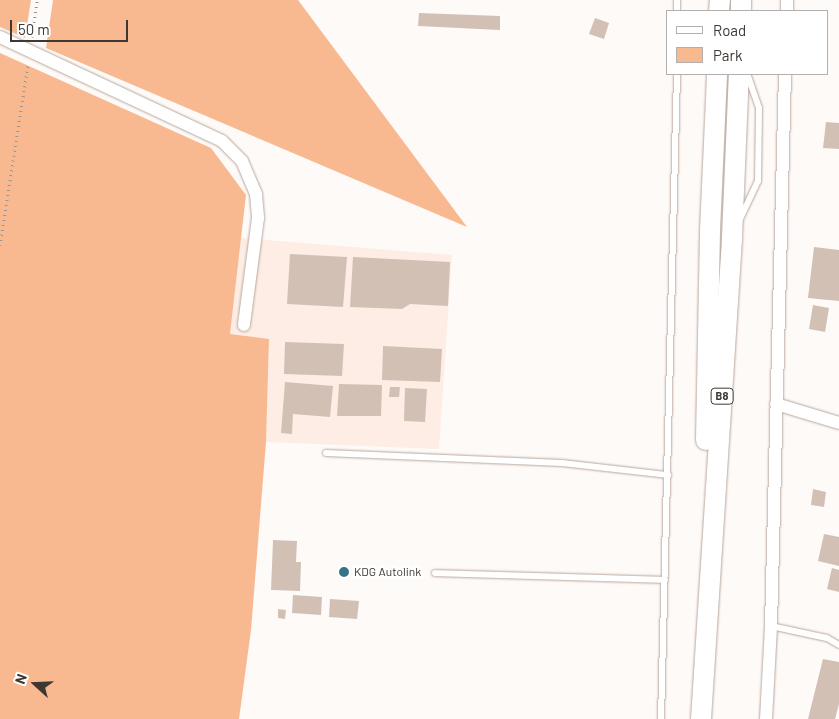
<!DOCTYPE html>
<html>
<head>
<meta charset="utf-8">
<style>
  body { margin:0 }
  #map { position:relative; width:839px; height:719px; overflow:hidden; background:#fefaf8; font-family:Barlow,sans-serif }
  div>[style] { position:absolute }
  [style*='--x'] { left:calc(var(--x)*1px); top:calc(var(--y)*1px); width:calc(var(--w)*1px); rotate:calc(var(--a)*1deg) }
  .built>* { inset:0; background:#fdede4 }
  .green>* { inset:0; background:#f8b991 }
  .building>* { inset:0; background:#d2c0b5 }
  .path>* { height:3px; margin-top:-1.5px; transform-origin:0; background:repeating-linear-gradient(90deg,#9b9592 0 1px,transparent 0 5px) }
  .roads { filter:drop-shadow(0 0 1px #b8a79c) drop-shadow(0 0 1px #b8a79c) }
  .service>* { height:6px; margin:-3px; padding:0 3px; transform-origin:3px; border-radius:3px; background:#fff }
  .minor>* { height:12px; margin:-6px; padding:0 6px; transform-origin:6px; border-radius:6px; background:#fff }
  .trunk>* { height:20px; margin:-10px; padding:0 10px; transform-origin:10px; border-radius:10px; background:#fff }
  .dots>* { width:14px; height:14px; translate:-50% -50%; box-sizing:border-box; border:2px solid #fff; border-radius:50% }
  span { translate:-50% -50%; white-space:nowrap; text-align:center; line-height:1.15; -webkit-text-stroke:5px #fff; paint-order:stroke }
  .shield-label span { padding:1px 4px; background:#fff; border:1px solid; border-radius:4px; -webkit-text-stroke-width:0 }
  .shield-label { font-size:11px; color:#3e3732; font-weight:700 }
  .poi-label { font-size:12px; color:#3e3732 }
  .left { translate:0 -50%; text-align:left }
  .legend { position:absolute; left:666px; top:10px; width:162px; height:65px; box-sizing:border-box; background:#fff; border:1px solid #b2afad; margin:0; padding:6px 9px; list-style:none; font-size:15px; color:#3e3732 }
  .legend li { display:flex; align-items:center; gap:10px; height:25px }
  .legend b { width:25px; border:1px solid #b2afad }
  .north { position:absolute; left:10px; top:659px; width:50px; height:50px; -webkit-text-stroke:4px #fff; paint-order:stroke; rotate:290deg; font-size:14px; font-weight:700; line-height:20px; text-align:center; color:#3e3732 }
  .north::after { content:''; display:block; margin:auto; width:18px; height:22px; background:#3e3732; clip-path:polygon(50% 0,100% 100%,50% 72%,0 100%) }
  .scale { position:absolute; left:10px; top:20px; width:118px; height:22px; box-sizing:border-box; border:2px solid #3e3732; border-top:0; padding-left:6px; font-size:15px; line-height:18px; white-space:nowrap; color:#3e3732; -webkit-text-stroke:4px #fff; paint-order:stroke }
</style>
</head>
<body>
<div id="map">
  <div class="built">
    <i style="clip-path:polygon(241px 238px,452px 255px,439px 449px,266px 442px,269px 339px,230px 334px)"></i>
  </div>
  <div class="green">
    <i style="clip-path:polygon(0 0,31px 0,25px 38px,0 27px)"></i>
    <i style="clip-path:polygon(53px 0,298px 0,467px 227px,46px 48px)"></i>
    <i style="clip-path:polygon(0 53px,211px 148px,246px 195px,230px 334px,269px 339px,266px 442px,251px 630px,239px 719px,0 719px)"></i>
  </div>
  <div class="building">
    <i style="clip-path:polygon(419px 13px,500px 16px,500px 30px,418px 26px)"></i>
    <i style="clip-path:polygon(595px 18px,609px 23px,604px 39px,589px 34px)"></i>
    <i style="clip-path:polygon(826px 122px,839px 123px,839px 149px,823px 148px)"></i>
    <i style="clip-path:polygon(814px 247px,839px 250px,839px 301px,808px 298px)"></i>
    <i style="clip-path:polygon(290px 254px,347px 257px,343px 307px,287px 304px)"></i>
    <i style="clip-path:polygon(353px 257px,450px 262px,448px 306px,410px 304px,402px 309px,350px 307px)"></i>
    <i style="clip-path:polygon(813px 305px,829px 308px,825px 332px,809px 329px)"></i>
    <i style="clip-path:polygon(285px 342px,344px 344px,342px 376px,284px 374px)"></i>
    <i style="clip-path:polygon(383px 346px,442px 349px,440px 382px,382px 380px)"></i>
    <i style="clip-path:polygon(285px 382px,333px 386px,330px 417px,293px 414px,292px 434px,281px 433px)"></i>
    <i style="clip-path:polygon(339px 384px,382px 385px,381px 416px,337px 416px)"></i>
    <i style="clip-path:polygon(390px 387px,400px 387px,399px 397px,389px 397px)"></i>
    <i style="clip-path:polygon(405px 388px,427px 389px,425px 422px,404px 421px)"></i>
    <i style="clip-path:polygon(813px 489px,826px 492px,824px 507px,811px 505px)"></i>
    <i style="clip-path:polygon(824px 534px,839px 537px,839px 566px,818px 561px)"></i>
    <i style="clip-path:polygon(273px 540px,297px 541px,296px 562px,301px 562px,300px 591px,271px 590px)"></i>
    <i style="clip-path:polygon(832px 568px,839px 570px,839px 592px,827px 589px)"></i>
    <i style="clip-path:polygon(293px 595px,322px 597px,321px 615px,292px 613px)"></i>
    <i style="clip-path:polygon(330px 599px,359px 601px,357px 619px,329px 617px)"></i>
    <i style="clip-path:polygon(278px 609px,286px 610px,285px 619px,278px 618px)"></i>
    <i style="clip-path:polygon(823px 659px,839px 662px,839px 704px,835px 719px,808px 719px)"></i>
  </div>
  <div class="path">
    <i style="--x:32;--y:37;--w:37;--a:-82"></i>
    <i style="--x:0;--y:245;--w:182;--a:-81.2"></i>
  </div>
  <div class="roads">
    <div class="service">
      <i style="--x:677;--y:0;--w:11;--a:90"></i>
      <i style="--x:740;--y:219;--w:42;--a:-64.7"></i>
      <i style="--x:758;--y:181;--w:73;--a:-89.2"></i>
      <i style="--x:759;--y:108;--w:36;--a:-109"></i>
      <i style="--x:326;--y:453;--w:236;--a:2.4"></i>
      <i style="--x:562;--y:463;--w:107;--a:6.5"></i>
      <i style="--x:435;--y:573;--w:230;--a:1.7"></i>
      <i style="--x:771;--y:626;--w:57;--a:12.1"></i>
      <i style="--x:827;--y:638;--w:14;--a:30"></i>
      <i style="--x:661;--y:719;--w:645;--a:-88.58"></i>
    </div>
    <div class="minor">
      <i style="--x:787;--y:11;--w:11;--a:-90"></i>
      <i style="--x:0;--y:37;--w:245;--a:25.1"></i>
      <i style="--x:222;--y:141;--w:28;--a:45"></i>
      <i style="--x:242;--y:161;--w:36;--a:67"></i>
      <i style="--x:256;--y:194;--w:24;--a:85"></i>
      <i style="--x:258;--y:218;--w:108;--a:97.5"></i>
      <i style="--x:776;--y:404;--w:66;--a:16.8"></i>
      <i style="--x:766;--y:719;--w:93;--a:-86.9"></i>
      <i style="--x:771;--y:626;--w:552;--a:-88.55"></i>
    </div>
    <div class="trunk">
      <i style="--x:719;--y:11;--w:11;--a:-85"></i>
      <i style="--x:741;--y:11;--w:11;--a:-90"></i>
      <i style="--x:706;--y:440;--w:210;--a:-88.9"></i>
      <i style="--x:710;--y:230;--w:156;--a:-87.4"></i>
      <i style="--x:701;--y:719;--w:482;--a:-86.3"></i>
      <i style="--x:732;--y:238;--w:164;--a:-87.6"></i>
    </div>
  </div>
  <div class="dots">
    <i style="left:344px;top:572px;background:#347488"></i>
  </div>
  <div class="shield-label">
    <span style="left:722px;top:396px">B8</span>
  </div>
  <div class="poi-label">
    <span class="left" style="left:354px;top:572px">KDG Autolink</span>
  </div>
  <ul class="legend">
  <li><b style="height:6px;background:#fff"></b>Road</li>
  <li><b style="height:14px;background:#f8b991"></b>Park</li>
  </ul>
  <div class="north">N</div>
  <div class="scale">50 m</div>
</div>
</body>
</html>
